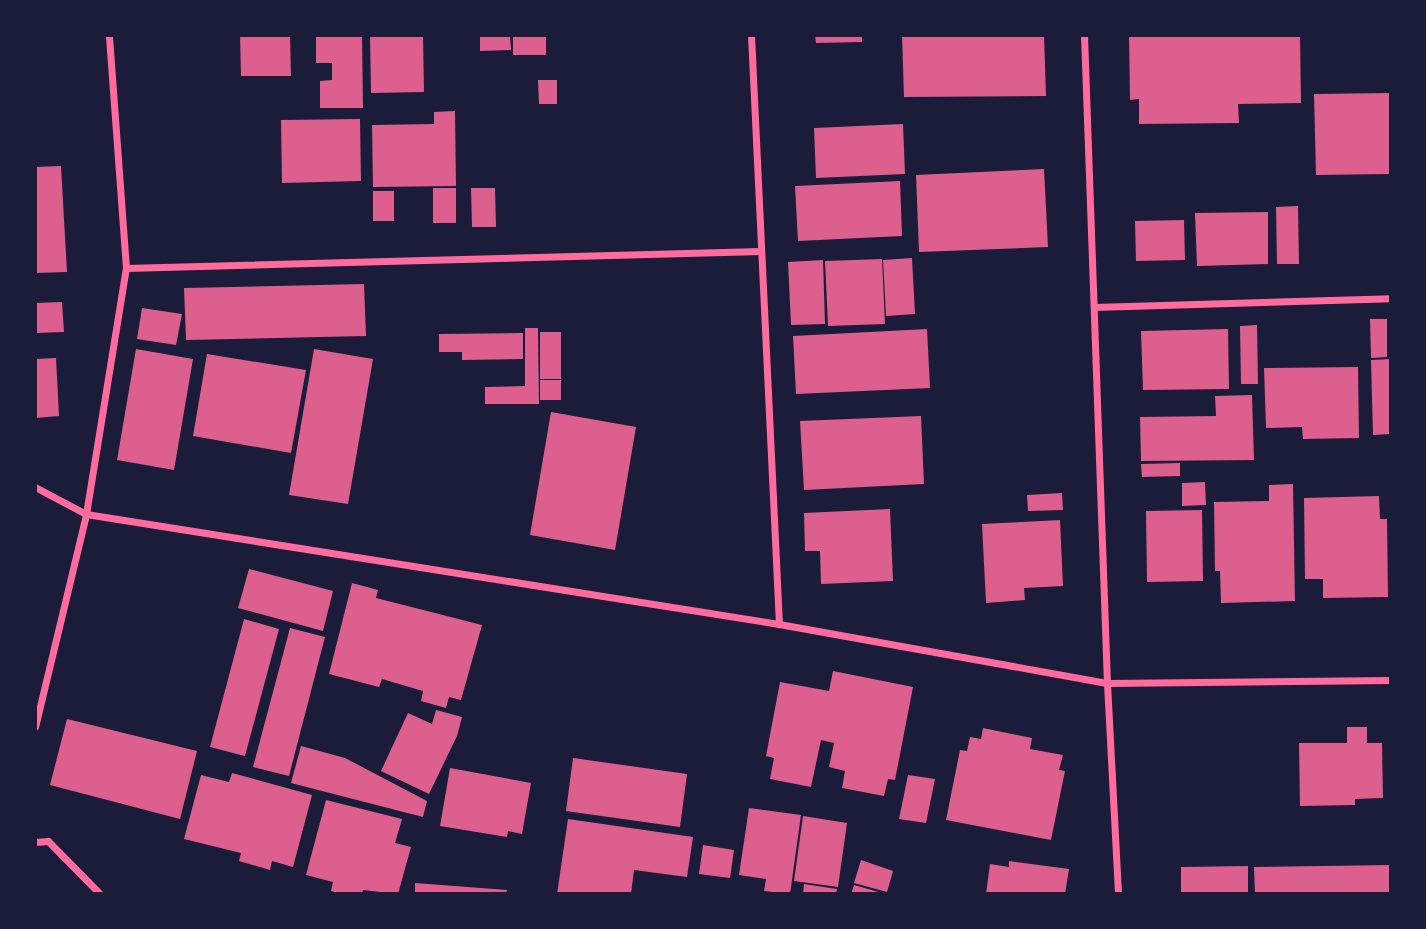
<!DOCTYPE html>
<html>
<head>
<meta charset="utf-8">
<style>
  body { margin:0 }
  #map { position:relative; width:1426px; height:929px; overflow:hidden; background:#1b1b3a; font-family:Commissioner,sans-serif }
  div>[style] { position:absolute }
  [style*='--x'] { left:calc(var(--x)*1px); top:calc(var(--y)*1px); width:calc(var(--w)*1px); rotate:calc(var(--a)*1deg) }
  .building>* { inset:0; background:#dd5f8e }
  .minor>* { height:7px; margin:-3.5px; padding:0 3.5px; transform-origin:3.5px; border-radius:3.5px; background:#ff6b9d }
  span { translate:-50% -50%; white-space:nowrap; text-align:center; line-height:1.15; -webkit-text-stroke:5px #1b1b3a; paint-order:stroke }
  .frame { position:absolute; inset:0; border:37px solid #1b1b3a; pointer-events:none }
</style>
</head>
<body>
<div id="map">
  <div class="building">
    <i style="clip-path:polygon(240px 35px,290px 35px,291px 76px,241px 76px)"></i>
    <i style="clip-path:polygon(316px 35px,362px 35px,363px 108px,320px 108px,320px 81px,332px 80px,332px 63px,316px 63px)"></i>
    <i style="clip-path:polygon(370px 35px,423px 35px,424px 92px,371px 93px)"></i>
    <i style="clip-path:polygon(480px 35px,510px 35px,511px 50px,480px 51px)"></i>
    <i style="clip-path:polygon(513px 35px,546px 35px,546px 55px,513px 55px)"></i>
    <i style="clip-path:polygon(815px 35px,862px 35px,862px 42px,816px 43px)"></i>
    <i style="clip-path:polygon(902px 35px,1044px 35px,1046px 96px,904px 97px)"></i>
    <i style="clip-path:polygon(1129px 35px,1300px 35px,1301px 103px,1238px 104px,1239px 123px,1139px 124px,1139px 99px,1130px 100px)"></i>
    <i style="clip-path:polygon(538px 80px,557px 80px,557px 104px,539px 104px)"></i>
    <i style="clip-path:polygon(1391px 93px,1391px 174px,1316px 175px,1314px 94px)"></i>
    <i style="clip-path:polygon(455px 111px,456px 186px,373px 187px,372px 125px,434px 124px,434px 112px)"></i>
    <i style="clip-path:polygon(360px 119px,361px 181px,282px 183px,281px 120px)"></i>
    <i style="clip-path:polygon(903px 124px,905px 174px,816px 178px,814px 128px)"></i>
    <i style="clip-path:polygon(61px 166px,67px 272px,35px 273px,35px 167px)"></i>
    <i style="clip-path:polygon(1044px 169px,1048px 247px,919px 252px,916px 175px)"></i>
    <i style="clip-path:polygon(900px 181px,902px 236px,798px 241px,795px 186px)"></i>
    <i style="clip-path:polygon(433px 188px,456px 188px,456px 223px,433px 223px)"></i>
    <i style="clip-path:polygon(471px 188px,495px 188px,496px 227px,472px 227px)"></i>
    <i style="clip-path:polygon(373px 191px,394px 191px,394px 221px,373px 221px)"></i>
    <i style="clip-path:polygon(1298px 206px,1299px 264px,1277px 264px,1276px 207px)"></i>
    <i style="clip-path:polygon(1268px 212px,1268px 264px,1197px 266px,1195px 213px)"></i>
    <i style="clip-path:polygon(1184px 220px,1185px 260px,1136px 261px,1135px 221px)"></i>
    <i style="clip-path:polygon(912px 258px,915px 314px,886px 316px,883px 260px)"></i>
    <i style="clip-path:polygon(882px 259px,885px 324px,828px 326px,825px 261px)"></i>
    <i style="clip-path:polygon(823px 260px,825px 324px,791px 325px,788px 262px)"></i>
    <i style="clip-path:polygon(364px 284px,366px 336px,186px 340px,184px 288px)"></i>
    <i style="clip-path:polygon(62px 302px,64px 332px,35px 333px,35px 303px)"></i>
    <i style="clip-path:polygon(142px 308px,182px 314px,176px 345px,137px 339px)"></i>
    <i style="clip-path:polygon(1370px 319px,1387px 319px,1387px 357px,1371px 358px)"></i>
    <i style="clip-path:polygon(1257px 325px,1258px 384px,1241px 384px,1240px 326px)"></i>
    <i style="clip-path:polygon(525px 328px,538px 328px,539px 404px,485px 404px,485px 387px,525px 386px)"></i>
    <i style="clip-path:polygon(927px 329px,930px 388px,796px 394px,793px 336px)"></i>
    <i style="clip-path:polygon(1228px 329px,1229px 389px,1143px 390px,1141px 331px)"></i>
    <i style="clip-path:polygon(540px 332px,561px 332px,561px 379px,540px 379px)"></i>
    <i style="clip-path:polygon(523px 333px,523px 359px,462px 360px,462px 352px,439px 352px,439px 334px)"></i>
    <i style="clip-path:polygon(136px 349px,193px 359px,174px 470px,117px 460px)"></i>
    <i style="clip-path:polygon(314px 349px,373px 359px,348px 504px,289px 495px)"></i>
    <i style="clip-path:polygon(207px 354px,306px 370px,291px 453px,193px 436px)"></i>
    <i style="clip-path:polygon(56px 358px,59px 416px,35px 418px,35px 359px)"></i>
    <i style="clip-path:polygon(1391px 359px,1391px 434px,1373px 435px,1371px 360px)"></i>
    <i style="clip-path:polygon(1358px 367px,1359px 438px,1303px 439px,1302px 427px,1266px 428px,1264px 368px)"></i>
    <i style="clip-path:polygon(540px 380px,561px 380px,561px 400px,540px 400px)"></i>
    <i style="clip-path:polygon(1252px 395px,1254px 460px,1141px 461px,1140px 417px,1216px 416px,1215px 396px)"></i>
    <i style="clip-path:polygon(551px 412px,636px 427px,615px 550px,530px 535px)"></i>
    <i style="clip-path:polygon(921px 416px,924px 484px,804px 490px,800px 421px)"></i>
    <i style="clip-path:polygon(1180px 463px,1180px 476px,1142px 477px,1141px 464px)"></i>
    <i style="clip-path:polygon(1205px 482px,1206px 505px,1182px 506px,1182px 483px)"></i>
    <i style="clip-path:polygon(1293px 484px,1295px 601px,1221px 603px,1220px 571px,1215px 571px,1214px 502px,1269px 501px,1269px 485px)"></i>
    <i style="clip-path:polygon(1062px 493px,1063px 510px,1028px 511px,1027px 495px)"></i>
    <i style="clip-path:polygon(1379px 496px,1380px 519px,1387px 519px,1388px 597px,1323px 598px,1323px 579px,1305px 579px,1304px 498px)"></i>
    <i style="clip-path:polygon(890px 509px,893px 581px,821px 584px,820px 551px,805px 551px,804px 513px)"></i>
    <i style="clip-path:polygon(1202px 510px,1203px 581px,1147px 582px,1146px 511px)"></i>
    <i style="clip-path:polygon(1060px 520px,1063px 586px,1024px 588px,1025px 600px,986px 603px,982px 524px)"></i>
    <i style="clip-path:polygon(249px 569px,333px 591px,323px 631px,238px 608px)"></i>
    <i style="clip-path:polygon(352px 583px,378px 590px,376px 598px,482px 625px,461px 700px,449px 697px,446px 708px,421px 701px,423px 691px,382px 679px,379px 687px,329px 674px)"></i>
    <i style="clip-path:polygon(244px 619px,279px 629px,245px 756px,210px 747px)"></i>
    <i style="clip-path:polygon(290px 628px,325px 637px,289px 776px,253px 767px)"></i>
    <i style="clip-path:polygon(833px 671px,913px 687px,895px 780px,888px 779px,884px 796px,842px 788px,845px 771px,829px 767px,834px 743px,821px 740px,811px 787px,770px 779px,774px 758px,766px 756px,780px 682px,829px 691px)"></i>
    <i style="clip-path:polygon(436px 710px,462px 717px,457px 736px,429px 794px,381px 771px,408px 713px,432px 724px)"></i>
    <i style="clip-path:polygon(67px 719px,197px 751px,180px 819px,50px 785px)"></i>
    <i style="clip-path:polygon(1347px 727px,1367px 727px,1367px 743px,1382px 743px,1383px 798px,1355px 799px,1355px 805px,1300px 806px,1299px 743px,1347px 743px)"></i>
    <i style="clip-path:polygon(983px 728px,1032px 738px,1030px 749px,1063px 755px,1059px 770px,1065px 771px,1051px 840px,946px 820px,960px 750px,967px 751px,970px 737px,981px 739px)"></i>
    <i style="clip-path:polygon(301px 746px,345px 758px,427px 801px,423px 817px,291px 783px)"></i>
    <i style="clip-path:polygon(573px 758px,687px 774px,680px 827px,566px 811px)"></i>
    <i style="clip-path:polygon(450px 768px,531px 783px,522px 834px,508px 831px,507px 837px,440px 826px)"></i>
    <i style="clip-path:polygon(232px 773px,312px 795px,293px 867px,272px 861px,270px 870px,239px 861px,241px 853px,184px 839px,201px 775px,229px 782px)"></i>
    <i style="clip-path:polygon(908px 775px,935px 779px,926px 823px,899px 819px)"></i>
    <i style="clip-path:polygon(326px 800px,402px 819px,395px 843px,411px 847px,398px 894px,363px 890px,362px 894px,341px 894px,331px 891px,333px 882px,306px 875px)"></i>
    <i style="clip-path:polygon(749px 808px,801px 815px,790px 894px,764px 891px,766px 879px,739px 875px)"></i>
    <i style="clip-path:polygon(803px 816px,847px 823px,838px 887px,794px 881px)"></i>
    <i style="clip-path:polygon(568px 819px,693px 837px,687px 877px,634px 870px,631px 894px,557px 894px)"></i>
    <i style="clip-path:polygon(703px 845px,734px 850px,730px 878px,699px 874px)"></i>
    <i style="clip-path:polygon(861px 860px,893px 871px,887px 892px,854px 883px)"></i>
    <i style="clip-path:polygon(1009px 861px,1069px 869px,1065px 894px,986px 894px,990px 864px,1009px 867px)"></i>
    <i style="clip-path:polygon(1391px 865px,1391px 894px,1255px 894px,1254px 867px)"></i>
    <i style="clip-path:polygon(1248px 866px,1248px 894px,1181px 894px,1181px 867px)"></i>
    <i style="clip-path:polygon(415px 883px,507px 890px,506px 894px,415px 894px)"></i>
    <i style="clip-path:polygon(804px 884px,837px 889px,836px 894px,803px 894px)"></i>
    <i style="clip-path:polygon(854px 885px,882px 893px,881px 894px,851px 894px)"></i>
  </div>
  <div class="minor">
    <i style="--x:751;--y:35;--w:590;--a:87.28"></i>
    <i style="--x:1084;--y:35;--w:648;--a:87.97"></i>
    <i style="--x:1107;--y:683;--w:211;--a:87"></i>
    <i style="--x:126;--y:268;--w:635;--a:-1.53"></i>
    <i style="--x:1094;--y:307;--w:297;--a:-1.7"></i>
    <i style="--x:35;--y:487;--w:58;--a:27.9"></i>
    <i style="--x:86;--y:514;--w:702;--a:9.02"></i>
    <i style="--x:779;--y:624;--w:333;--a:10.2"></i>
    <i style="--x:1107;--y:683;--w:284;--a:-0.6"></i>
    <i style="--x:35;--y:727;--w:219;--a:-76.5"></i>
    <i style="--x:86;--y:514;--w:249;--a:-80.8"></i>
    <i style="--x:126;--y:268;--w:234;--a:-94.2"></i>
    <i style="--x:35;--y:842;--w:13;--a:-4"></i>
    <i style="--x:48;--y:841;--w:74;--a:45.5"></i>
  </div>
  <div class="frame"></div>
</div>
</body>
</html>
